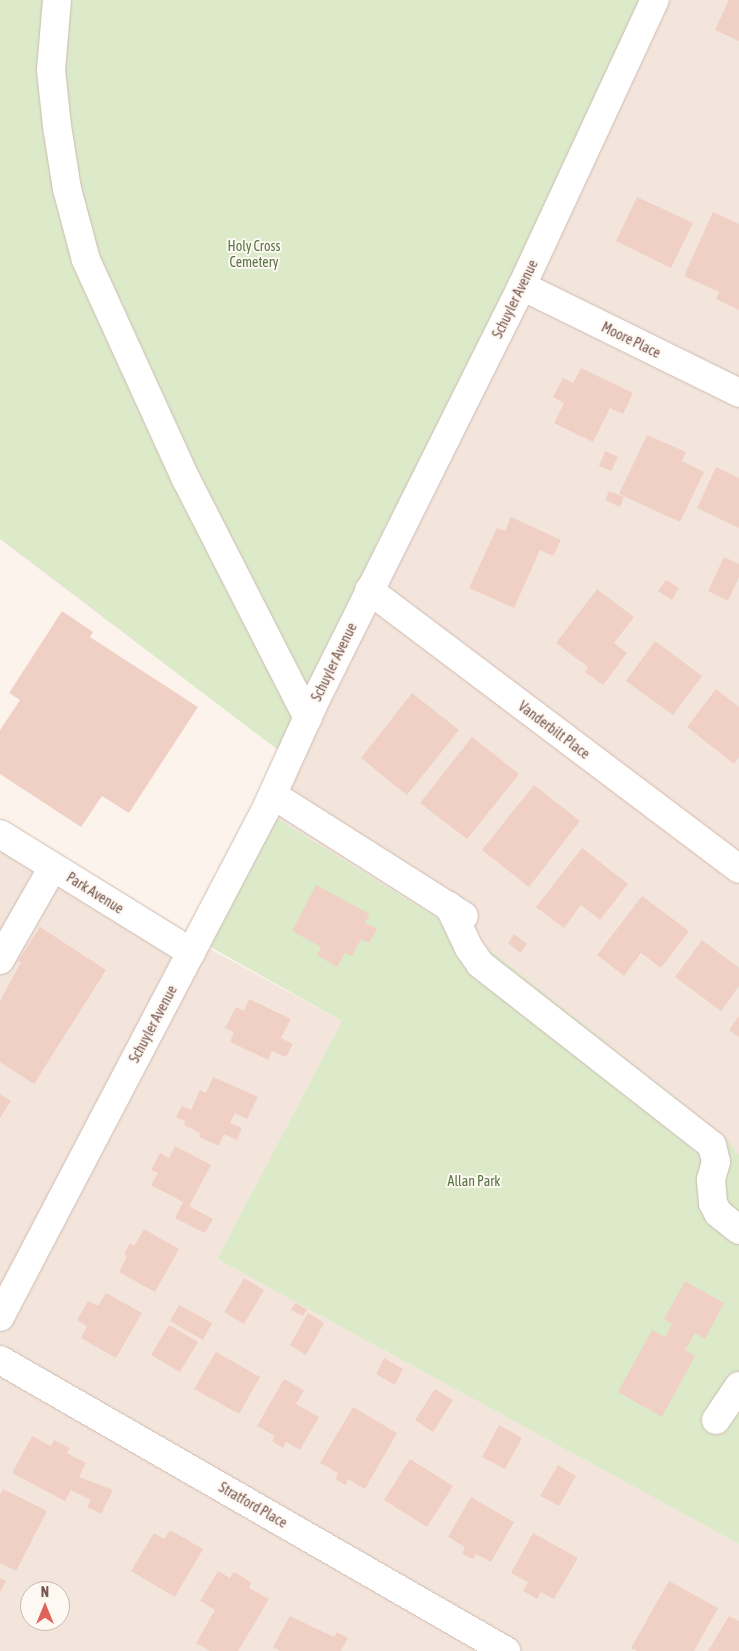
<!DOCTYPE html>
<html>
<head>
<meta charset="utf-8">
<style>
  body { margin:0 }
  #map { position:relative; width:739px; height:1651px; overflow:hidden; background:#fcf4ec; font-family:"Asap Condensed",sans-serif }
  div>[style] { position:absolute }
  [style*='--x'] { left:calc(var(--x)*1px); top:calc(var(--y)*1px); width:calc(var(--w)*1px); rotate:calc(var(--a)*1deg) }
  .residential>* { inset:0; background:#f3e5db }
  .green>* { inset:0; background:#dceaca }
  .building>* { inset:0; background:#f0d0c5 }
  .roads { filter:drop-shadow(0 0 1px #cebab1) drop-shadow(0 0 1px #cebab1) }
  .minor>* { height:28px; margin:-14px; padding:0 14px; transform-origin:14px; border-radius:14px; background:#fff }
  span { translate:-50% -50%; white-space:nowrap; text-align:center; line-height:1.15; -webkit-text-stroke:4px #fef8f3; paint-order:stroke }
  .park-label { font-size:14px; color:#5a7644 }
  .street-label { font-size:14px; color:#77584f }
  .north { position:absolute; left:20px; top:1581px; width:50px; height:50px; box-sizing:border-box; background:#fef8f3; border:1px solid #c8b8b1; border-radius:50%; rotate:0deg; font-size:14px; font-weight:700; line-height:20px; text-align:center; color:#77584f }
  .north::after { content:''; display:block; margin:auto; width:18px; height:22px; background:#df6358; clip-path:polygon(50% 0,100% 100%,50% 72%,0 100%) }
</style>
</head>
<body>
<div id="map">
  <div class="residential">
    <i style="clip-path:polygon(655px 0,739px 0,739px 1155px,727px 1139px,495px 954px,265px 811px)"></i>
    <i style="clip-path:polygon(evenodd,0 834px,342px 1021px,217px 1259px,739px 1544px,739px 1651px,0 1651px,0 834px,30px 1591px,60px 1591px,60px 1621px,30px 1621px,30px 1591px)"></i>
  </div>
  <div class="green">
    <i style="clip-path:polygon(0 0,655px 0,290px 759px,0 539px)"></i>
    <i style="clip-path:polygon(265px 811px,495px 954px,727px 1139px,739px 1155px,739px 1544px,217px 1259px,342px 1021px,198px 940px)"></i>
  </div>
  <div class="building">
    <i style="clip-path:polygon(729px 0,739px 0,739px 41px,715px 30px)"></i>
    <i style="clip-path:polygon(637px 197px,693px 223px,671px 268px,616px 241px)"></i>
    <i style="clip-path:polygon(713px 212px,739px 224px,739px 310px,716px 299px,719px 292px,684px 276px)"></i>
    <i style="clip-path:polygon(581px 368px,633px 393px,623px 414px,610px 408px,593px 442px,554px 423px,564px 403px,553px 397px,563px 378px,573px 383px)"></i>
    <i style="clip-path:polygon(647px 435px,686px 452px,682px 461px,704px 472px,680px 522px,619px 494px)"></i>
    <i style="clip-path:polygon(605px 451px,618px 457px,611px 471px,599px 466px)"></i>
    <i style="clip-path:polygon(716px 467px,739px 478px,739px 528px,697px 508px)"></i>
    <i style="clip-path:polygon(609px 491px,624px 497px,620px 507px,605px 500px)"></i>
    <i style="clip-path:polygon(511px 517px,561px 540px,553px 556px,540px 550px,514px 608px,469px 588px,497px 528px,505px 531px)"></i>
    <i style="clip-path:polygon(724px 557px,739px 564px,739px 577px,728px 601px,708px 591px)"></i>
    <i style="clip-path:polygon(666px 580px,679px 588px,672px 600px,658px 591px)"></i>
    <i style="clip-path:polygon(597px 589px,634px 617px,614px 643px,627px 653px,603px 685px,585px 672px,588px 667px,556px 643px)"></i>
    <i style="clip-path:polygon(62px 611px,93px 632px,90px 637px,198px 707px,129px 813px,102px 796px,81px 827px,0 774px,0 730px,20px 700px,9px 693px)"></i>
    <i style="clip-path:polygon(655px 641px,702px 676px,673px 715px,626px 681px)"></i>
    <i style="clip-path:polygon(716px 689px,739px 707px,739px 757px,734px 764px,687px 727px)"></i>
    <i style="clip-path:polygon(412px 693px,459px 730px,407px 795px,361px 758px)"></i>
    <i style="clip-path:polygon(472px 737px,519px 774px,467px 839px,420px 803px)"></i>
    <i style="clip-path:polygon(534px 785px,580px 821px,529px 887px,482px 850px)"></i>
    <i style="clip-path:polygon(582px 848px,628px 884px,600px 920px,581px 905px,564px 928px,536px 907px)"></i>
    <i style="clip-path:polygon(316px 885px,370px 914px,365px 923px,377px 929px,369px 943px,361px 939px,352px 956px,345px 953px,337px 967px,317px 955px,321px 947px,292px 931px)"></i>
    <i style="clip-path:polygon(642px 896px,689px 931px,661px 968px,641px 953px,624px 976px,597px 955px)"></i>
    <i style="clip-path:polygon(40px 927px,106px 970px,34px 1084px,0 1062px,0 1001px,21px 962px,18px 961px)"></i>
    <i style="clip-path:polygon(514px 934px,527px 944px,520px 953px,508px 943px)"></i>
    <i style="clip-path:polygon(702px 940px,739px 968px,739px 986px,721px 1011px,675px 977px)"></i>
    <i style="clip-path:polygon(249px 999px,291px 1019px,281px 1038px,293px 1044px,286px 1057px,272px 1051px,268px 1060px,230px 1042px,234px 1032px,225px 1028px,236px 1007px,244px 1011px)"></i>
    <i style="clip-path:polygon(739px 1016px,739px 1037px,729px 1030px)"></i>
    <i style="clip-path:polygon(213px 1077px,258px 1097px,247px 1119px,235px 1113px,230px 1123px,242px 1128px,237px 1140px,224px 1134px,219px 1146px,199px 1137px,200px 1133px,184px 1125px,185px 1121px,176px 1117px,182px 1106px,191px 1110px,200px 1090px,206px 1093px)"></i>
    <i style="clip-path:polygon(0 1094px,11px 1101px,0 1118px)"></i>
    <i style="clip-path:polygon(175px 1146px,211px 1165px,189px 1206px,213px 1219px,205px 1233px,175px 1218px,183px 1202px,151px 1185px,158px 1173px,151px 1170px,160px 1153px,169px 1158px)"></i>
    <i style="clip-path:polygon(144px 1229px,179px 1249px,155px 1292px,119px 1272px,127px 1256px,124px 1254px,130px 1243px,134px 1246px)"></i>
    <i style="clip-path:polygon(244px 1278px,264px 1290px,244px 1324px,224px 1312px)"></i>
    <i style="clip-path:polygon(685px 1281px,724px 1303px,705px 1339px,695px 1333px,685px 1350px,695px 1356px,662px 1417px,618px 1392px,652px 1330px,665px 1337px,672px 1324px,664px 1319px)"></i>
    <i style="clip-path:polygon(106px 1293px,142px 1313px,116px 1358px,81px 1338px,87px 1326px,77px 1320px,88px 1301px,98px 1306px)"></i>
    <i style="clip-path:polygon(295px 1303px,307px 1309px,303px 1316px,291px 1310px)"></i>
    <i style="clip-path:polygon(179px 1305px,212px 1323px,203px 1340px,170px 1321px)"></i>
    <i style="clip-path:polygon(308px 1313px,324px 1323px,306px 1355px,290px 1345px)"></i>
    <i style="clip-path:polygon(169px 1325px,198px 1342px,180px 1372px,151px 1355px)"></i>
    <i style="clip-path:polygon(216px 1352px,260px 1377px,239px 1414px,194px 1389px)"></i>
    <i style="clip-path:polygon(384px 1358px,403px 1369px,395px 1385px,376px 1374px)"></i>
    <i style="clip-path:polygon(284px 1379px,304px 1390px,296px 1404px,319px 1417px,300px 1450px,286px 1442px,283px 1448px,272px 1441px,275px 1436px,257px 1426px)"></i>
    <i style="clip-path:polygon(435px 1389px,453px 1400px,433px 1432px,415px 1420px)"></i>
    <i style="clip-path:polygon(353px 1407px,397px 1433px,365px 1489px,348px 1479px,346px 1485px,335px 1479px,338px 1473px,320px 1463px)"></i>
    <i style="clip-path:polygon(499px 1425px,522px 1438px,505px 1469px,482px 1457px)"></i>
    <i style="clip-path:polygon(32px 1436px,51px 1446px,54px 1440px,70px 1448px,67px 1453px,86px 1463px,79px 1477px,113px 1490px,101px 1514px,87px 1507px,91px 1500px,71px 1490px,65px 1501px,12px 1473px)"></i>
    <i style="clip-path:polygon(410px 1459px,453px 1486px,427px 1527px,384px 1500px)"></i>
    <i style="clip-path:polygon(558px 1465px,576px 1476px,559px 1506px,540px 1496px)"></i>
    <i style="clip-path:polygon(3px 1489px,47px 1511px,16px 1571px,0 1563px,0 1495px)"></i>
    <i style="clip-path:polygon(471px 1497px,514px 1522px,491px 1562px,476px 1554px,473px 1559px,462px 1554px,465px 1547px,448px 1537px)"></i>
    <i style="clip-path:polygon(170px 1530px,203px 1549px,175px 1597px,131px 1571px,154px 1533px,164px 1539px)"></i>
    <i style="clip-path:polygon(533px 1533px,578px 1558px,554px 1599px,541px 1592px,537px 1599px,523px 1591px,528px 1582px,511px 1573px)"></i>
    <i style="clip-path:polygon(218px 1571px,230px 1578px,234px 1572px,251px 1582px,249px 1588px,269px 1599px,238px 1651px,210px 1651px,196px 1643px,215px 1610px,200px 1601px)"></i>
    <i style="clip-path:polygon(0 1578px,6px 1581px,0 1592px)"></i>
    <i style="clip-path:polygon(669px 1581px,718px 1608px,694px 1651px,637px 1651px,631px 1648px)"></i>
    <i style="clip-path:polygon(290px 1616px,334px 1637px,337px 1632px,348px 1638px,341px 1651px,280px 1651px,273px 1647px)"></i>
    <i style="clip-path:polygon(729px 1616px,739px 1621px,739px 1651px,708px 1651px)"></i>
  </div>
  <div class="roads">
    <div class="minor">
      <i style="--x:57;--y:0;--w:70;--a:94.9"></i>
      <i style="--x:51;--y:70;--w:56;--a:83.9"></i>
      <i style="--x:57;--y:126;--w:64;--a:81"></i>
      <i style="--x:67;--y:189;--w:73;--a:75"></i>
      <i style="--x:86;--y:260;--w:241;--a:65.5"></i>
      <i style="--x:186;--y:479;--w:268;--a:63"></i>
      <i style="--x:522;--y:286;--w:242;--a:26.2"></i>
      <i style="--x:369;--y:590;--w:463;--a:37"></i>
      <i style="--x:273;--y:795;--w:226;--a:32.4"></i>
      <i style="--x:0;--y:834;--w:225;--a:31.7"></i>
      <i style="--x:449;--y:906;--w:47;--a:64.5"></i>
      <i style="--x:469;--y:948;--w:19;--a:55"></i>
      <i style="--x:480;--y:964;--w:294;--a:38"></i>
      <i style="--x:712;--y:1145;--w:17;--a:77"></i>
      <i style="--x:716;--y:1162;--w:19;--a:106"></i>
      <i style="--x:711;--y:1180;--w:23;--a:85"></i>
      <i style="--x:713;--y:1203;--w:11;--a:63"></i>
      <i style="--x:718;--y:1213;--w:27;--a:39"></i>
      <i style="--x:0;--y:960;--w:107;--a:-60.3"></i>
      <i style="--x:0;--y:1317;--w:571;--a:-62.36"></i>
      <i style="--x:265;--y:811;--w:125;--a:-65.5"></i>
      <i style="--x:317;--y:697;--w:459;--a:-63.5"></i>
      <i style="--x:522;--y:286;--w:315;--a:-65.1"></i>
      <i style="--x:0;--y:1360;--w:584;--a:29.9"></i>
      <i style="--x:716;--y:1420;--w:41;--a:-55.9"></i>
    </div>
  </div>
  <div class="park-label">
    <span style="left:254px;top:254px">Holy Cross<br>Cemetery</span>
    <span style="left:474px;top:1181px">Allan Park</span>
  </div>
  <div class="street-label">
    <span style="left:515px;top:299px;rotate:-64deg">Schuyler Avenue</span>
    <span style="left:631px;top:340px;rotate:26deg">Moore Place</span>
    <span style="left:334px;top:662px;rotate:-64deg">Schuyler Avenue</span>
    <span style="left:554px;top:730px;rotate:37deg">Vanderbilt Place</span>
    <span style="left:95px;top:893px;rotate:32deg">Park Avenue</span>
    <span style="left:153px;top:1024px;rotate:-62deg">Schuyler Avenue</span>
    <span style="left:253px;top:1505px;rotate:30deg">Stratford Place</span>
  </div>
  <div class="north">N</div>
</div>
</body>
</html>
